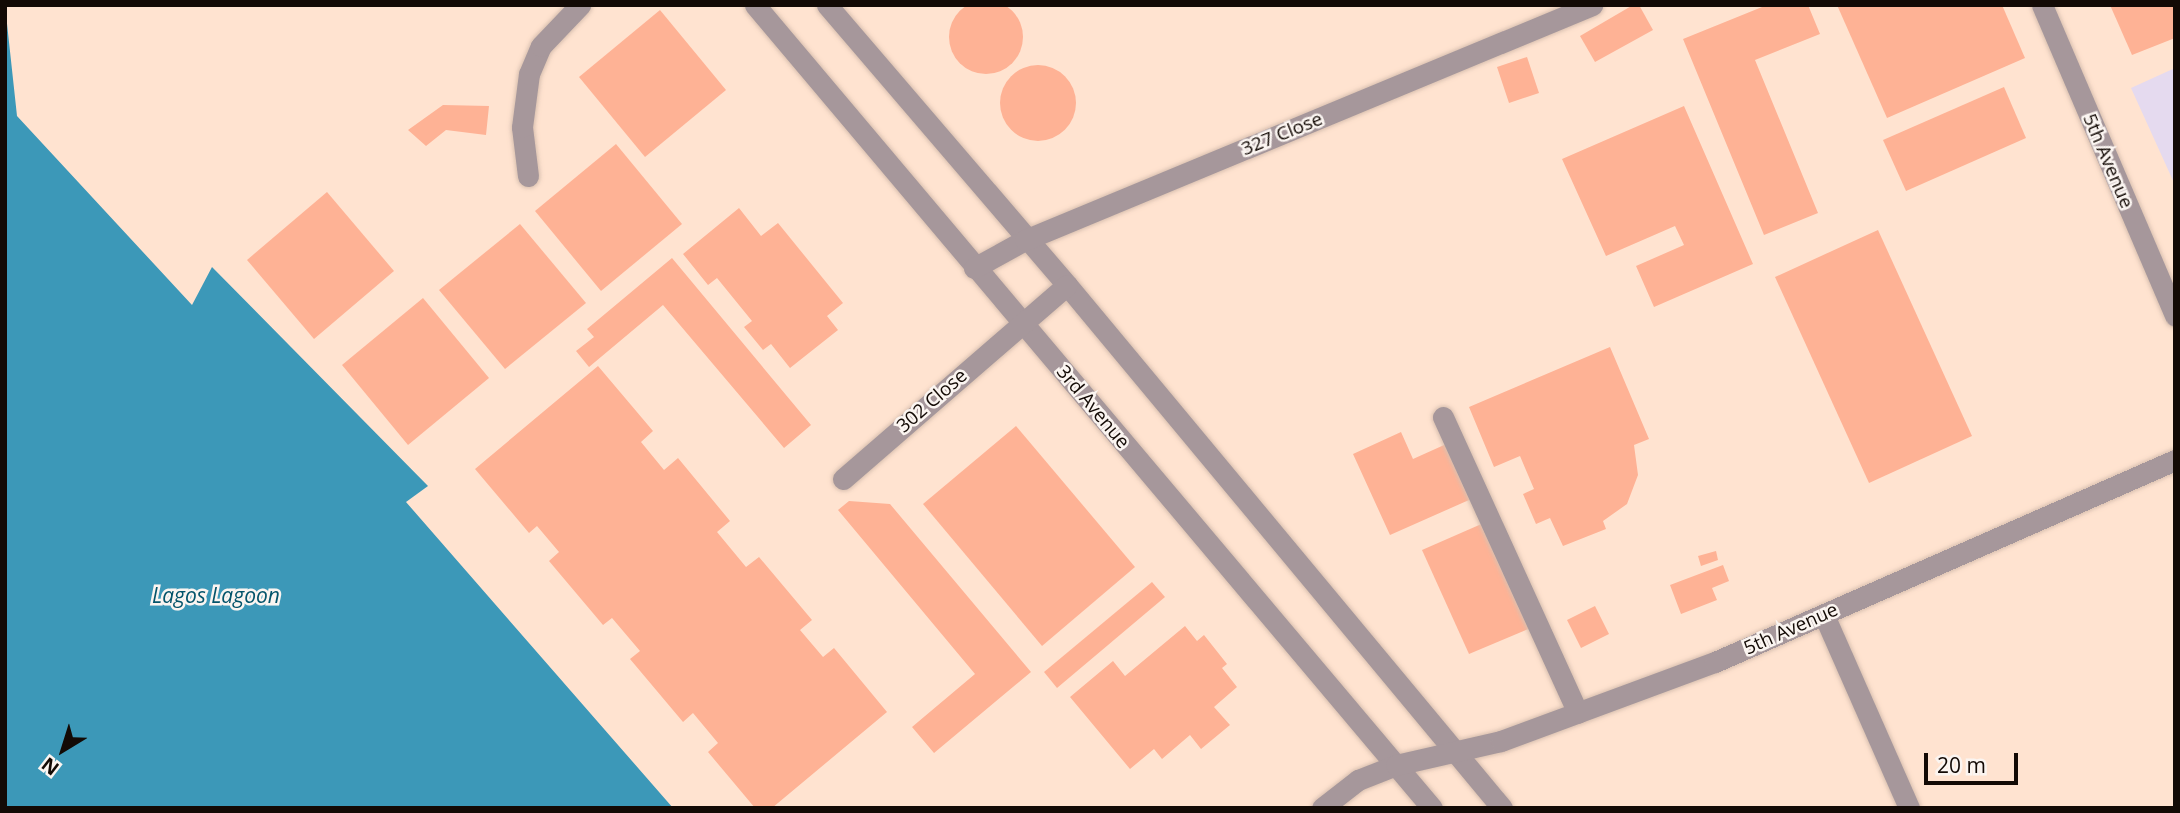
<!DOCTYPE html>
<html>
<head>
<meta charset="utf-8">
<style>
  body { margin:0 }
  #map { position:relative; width:2180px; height:813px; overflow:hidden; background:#ffe3d0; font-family:"Open Sans",sans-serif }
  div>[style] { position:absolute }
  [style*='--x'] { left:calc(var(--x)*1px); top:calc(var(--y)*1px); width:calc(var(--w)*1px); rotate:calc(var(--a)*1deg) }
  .education>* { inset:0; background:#e5daef }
  .water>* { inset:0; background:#3c98b8 }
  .building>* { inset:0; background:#feb295 }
  .round { border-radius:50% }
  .roads { filter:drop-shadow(0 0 2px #d9c0b0) drop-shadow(0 0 2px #d9c0b0) }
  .minor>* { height:21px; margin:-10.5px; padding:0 10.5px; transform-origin:10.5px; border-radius:10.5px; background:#a6979b }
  span { translate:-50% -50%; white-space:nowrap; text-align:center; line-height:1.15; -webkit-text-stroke:5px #fbf5f1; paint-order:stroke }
  .street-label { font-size:19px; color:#130a05 }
  .water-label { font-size:21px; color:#04546b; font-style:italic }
  .frame { position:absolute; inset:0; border:7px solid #130a05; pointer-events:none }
  .north { position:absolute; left:28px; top:715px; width:70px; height:70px; -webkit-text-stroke:5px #fbf5f1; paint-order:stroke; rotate:218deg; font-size:19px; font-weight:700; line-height:28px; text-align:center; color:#130a05 }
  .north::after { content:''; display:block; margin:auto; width:24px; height:32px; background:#130a05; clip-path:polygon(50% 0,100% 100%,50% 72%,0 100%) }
  .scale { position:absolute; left:1924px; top:753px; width:94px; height:32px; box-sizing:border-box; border:4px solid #130a05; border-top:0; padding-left:9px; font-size:21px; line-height:24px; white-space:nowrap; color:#130a05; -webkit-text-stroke:5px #fbf5f1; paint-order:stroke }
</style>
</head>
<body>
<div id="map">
  <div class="education">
    <i style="clip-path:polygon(2175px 68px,2175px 185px,2131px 88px)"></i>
  </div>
  <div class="water">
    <i style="clip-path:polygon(5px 5px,17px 116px,192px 305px,212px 267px,428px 486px,406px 502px,673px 808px,5px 808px)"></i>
  </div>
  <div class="building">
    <i class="round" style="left:949px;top:0;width:74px;height:74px"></i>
    <i style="clip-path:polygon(1633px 5px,1639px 5px,1653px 30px,1595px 62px,1580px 36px)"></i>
    <i style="clip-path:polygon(1767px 5px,1808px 5px,1820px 34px,1755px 60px,1818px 213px,1764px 235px,1683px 39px)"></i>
    <i style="clip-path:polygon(1837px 5px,2002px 5px,2025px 58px,1887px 118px)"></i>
    <i style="clip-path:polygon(2110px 5px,2175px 5px,2175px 38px,2132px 55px)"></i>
    <i style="clip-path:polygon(660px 10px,726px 90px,645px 157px,579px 77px)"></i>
    <i style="clip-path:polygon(1527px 57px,1539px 93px,1509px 103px,1497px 67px)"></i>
    <i class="round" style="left:1000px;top:65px;width:76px;height:76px"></i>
    <i style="clip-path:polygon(2004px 87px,2026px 138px,1906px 191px,1883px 140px)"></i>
    <i style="clip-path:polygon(443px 105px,489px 106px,486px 135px,446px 130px,426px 146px,408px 130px)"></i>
    <i style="clip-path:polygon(1684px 106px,1753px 264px,1654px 307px,1636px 266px,1684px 245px,1675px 226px,1606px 256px,1562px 159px)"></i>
    <i style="clip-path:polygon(616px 144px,682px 224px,601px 291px,535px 211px)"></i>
    <i style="clip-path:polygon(327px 192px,394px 271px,314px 339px,247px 260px)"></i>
    <i style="clip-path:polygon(739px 208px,761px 236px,778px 223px,843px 303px,827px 316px,838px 330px,790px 368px,771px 344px,763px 350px,744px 327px,752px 321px,717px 278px,708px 285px,683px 254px)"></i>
    <i style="clip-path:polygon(520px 224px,586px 303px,505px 369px,439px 290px)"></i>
    <i style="clip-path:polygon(1878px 230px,1972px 436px,1869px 483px,1775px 277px)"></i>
    <i style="clip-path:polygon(672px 258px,811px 425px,784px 448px,663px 305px,589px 367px,576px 351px,594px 337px,587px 329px)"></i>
    <i style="clip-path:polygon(423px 298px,489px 378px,408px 445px,342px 365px)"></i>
    <i style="clip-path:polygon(1610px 347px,1649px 439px,1634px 445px,1638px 475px,1627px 504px,1603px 521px,1606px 529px,1563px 546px,1550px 518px,1536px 524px,1523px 494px,1534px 489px,1520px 456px,1494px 467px,1469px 407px)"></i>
    <i style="clip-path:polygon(598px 366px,653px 431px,641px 442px,664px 470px,678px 458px,730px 521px,717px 532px,746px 567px,759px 557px,812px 620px,800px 630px,823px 657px,834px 648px,887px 712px,772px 808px,755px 808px,708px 752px,718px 743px,693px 713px,683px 722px,630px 659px,640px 651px,612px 618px,603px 625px,549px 561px,559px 552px,537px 526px,529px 533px,475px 469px)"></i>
    <i style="clip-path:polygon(1016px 426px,1135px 567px,1042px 646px,923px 504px)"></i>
    <i style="clip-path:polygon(1401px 432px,1413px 459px,1453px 441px,1478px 496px,1390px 535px,1353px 454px)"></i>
    <i style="clip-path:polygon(849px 501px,890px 504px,1031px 672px,934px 753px,912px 727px,975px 674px,838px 510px)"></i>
    <i style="clip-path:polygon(1486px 522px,1533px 627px,1469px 654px,1422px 550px)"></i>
    <i style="clip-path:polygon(1716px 551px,1718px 560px,1701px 566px,1698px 556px)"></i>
    <i style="clip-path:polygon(1723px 565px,1729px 581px,1712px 588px,1717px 600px,1681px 614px,1670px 585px)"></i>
    <i style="clip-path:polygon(1152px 582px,1165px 597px,1057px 688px,1044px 672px)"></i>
    <i style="clip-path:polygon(1595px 606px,1609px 634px,1581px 648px,1567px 620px)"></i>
    <i style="clip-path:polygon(1185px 626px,1197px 641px,1204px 635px,1227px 664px,1222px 668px,1237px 687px,1214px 707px,1230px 725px,1201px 749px,1190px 735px,1162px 759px,1154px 749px,1130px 769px,1070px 697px,1113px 661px,1125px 676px)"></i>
  </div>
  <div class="roads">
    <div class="minor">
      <i style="--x:755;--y:5;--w:1050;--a:49.87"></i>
      <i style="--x:827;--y:5;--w:369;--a:49.4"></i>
      <i style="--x:1067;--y:285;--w:680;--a:50.25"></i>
      <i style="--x:2042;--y:5;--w:338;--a:66.8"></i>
      <i style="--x:528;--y:176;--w:49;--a:-97"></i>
      <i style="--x:522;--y:127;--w:53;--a:-82.5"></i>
      <i style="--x:529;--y:74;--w:30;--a:-67"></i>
      <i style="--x:541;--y:46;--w:57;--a:-46.4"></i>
      <i style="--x:974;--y:268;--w:58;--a:-28.8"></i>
      <i style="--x:1025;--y:240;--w:614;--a:-22.51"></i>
      <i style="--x:1443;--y:417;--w:325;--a:65.5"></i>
      <i style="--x:843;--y:479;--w:296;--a:-40.9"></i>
      <i style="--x:1824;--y:615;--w:211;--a:66.2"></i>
      <i style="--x:1322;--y:808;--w:46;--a:-37.9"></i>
      <i style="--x:1358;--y:780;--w:41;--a:-21.5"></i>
      <i style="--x:1396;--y:765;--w:108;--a:-12.9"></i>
      <i style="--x:1501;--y:741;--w:228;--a:-20.3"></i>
      <i style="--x:1715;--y:662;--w:502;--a:-23.71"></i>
    </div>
  </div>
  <div class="street-label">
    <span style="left:1282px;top:134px;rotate:-22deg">327 Close</span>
    <span style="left:2108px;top:161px;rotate:67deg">5th Avenue</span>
    <span style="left:932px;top:401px;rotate:-41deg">302 Close</span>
    <span style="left:1093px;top:407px;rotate:50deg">3rd Avenue</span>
    <span style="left:1791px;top:629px;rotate:-24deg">5th Avenue</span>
  </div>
  <div class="water-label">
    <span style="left:216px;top:595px">Lagos Lagoon</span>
  </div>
  <div class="frame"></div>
  <div class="north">N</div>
  <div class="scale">20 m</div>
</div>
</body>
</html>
